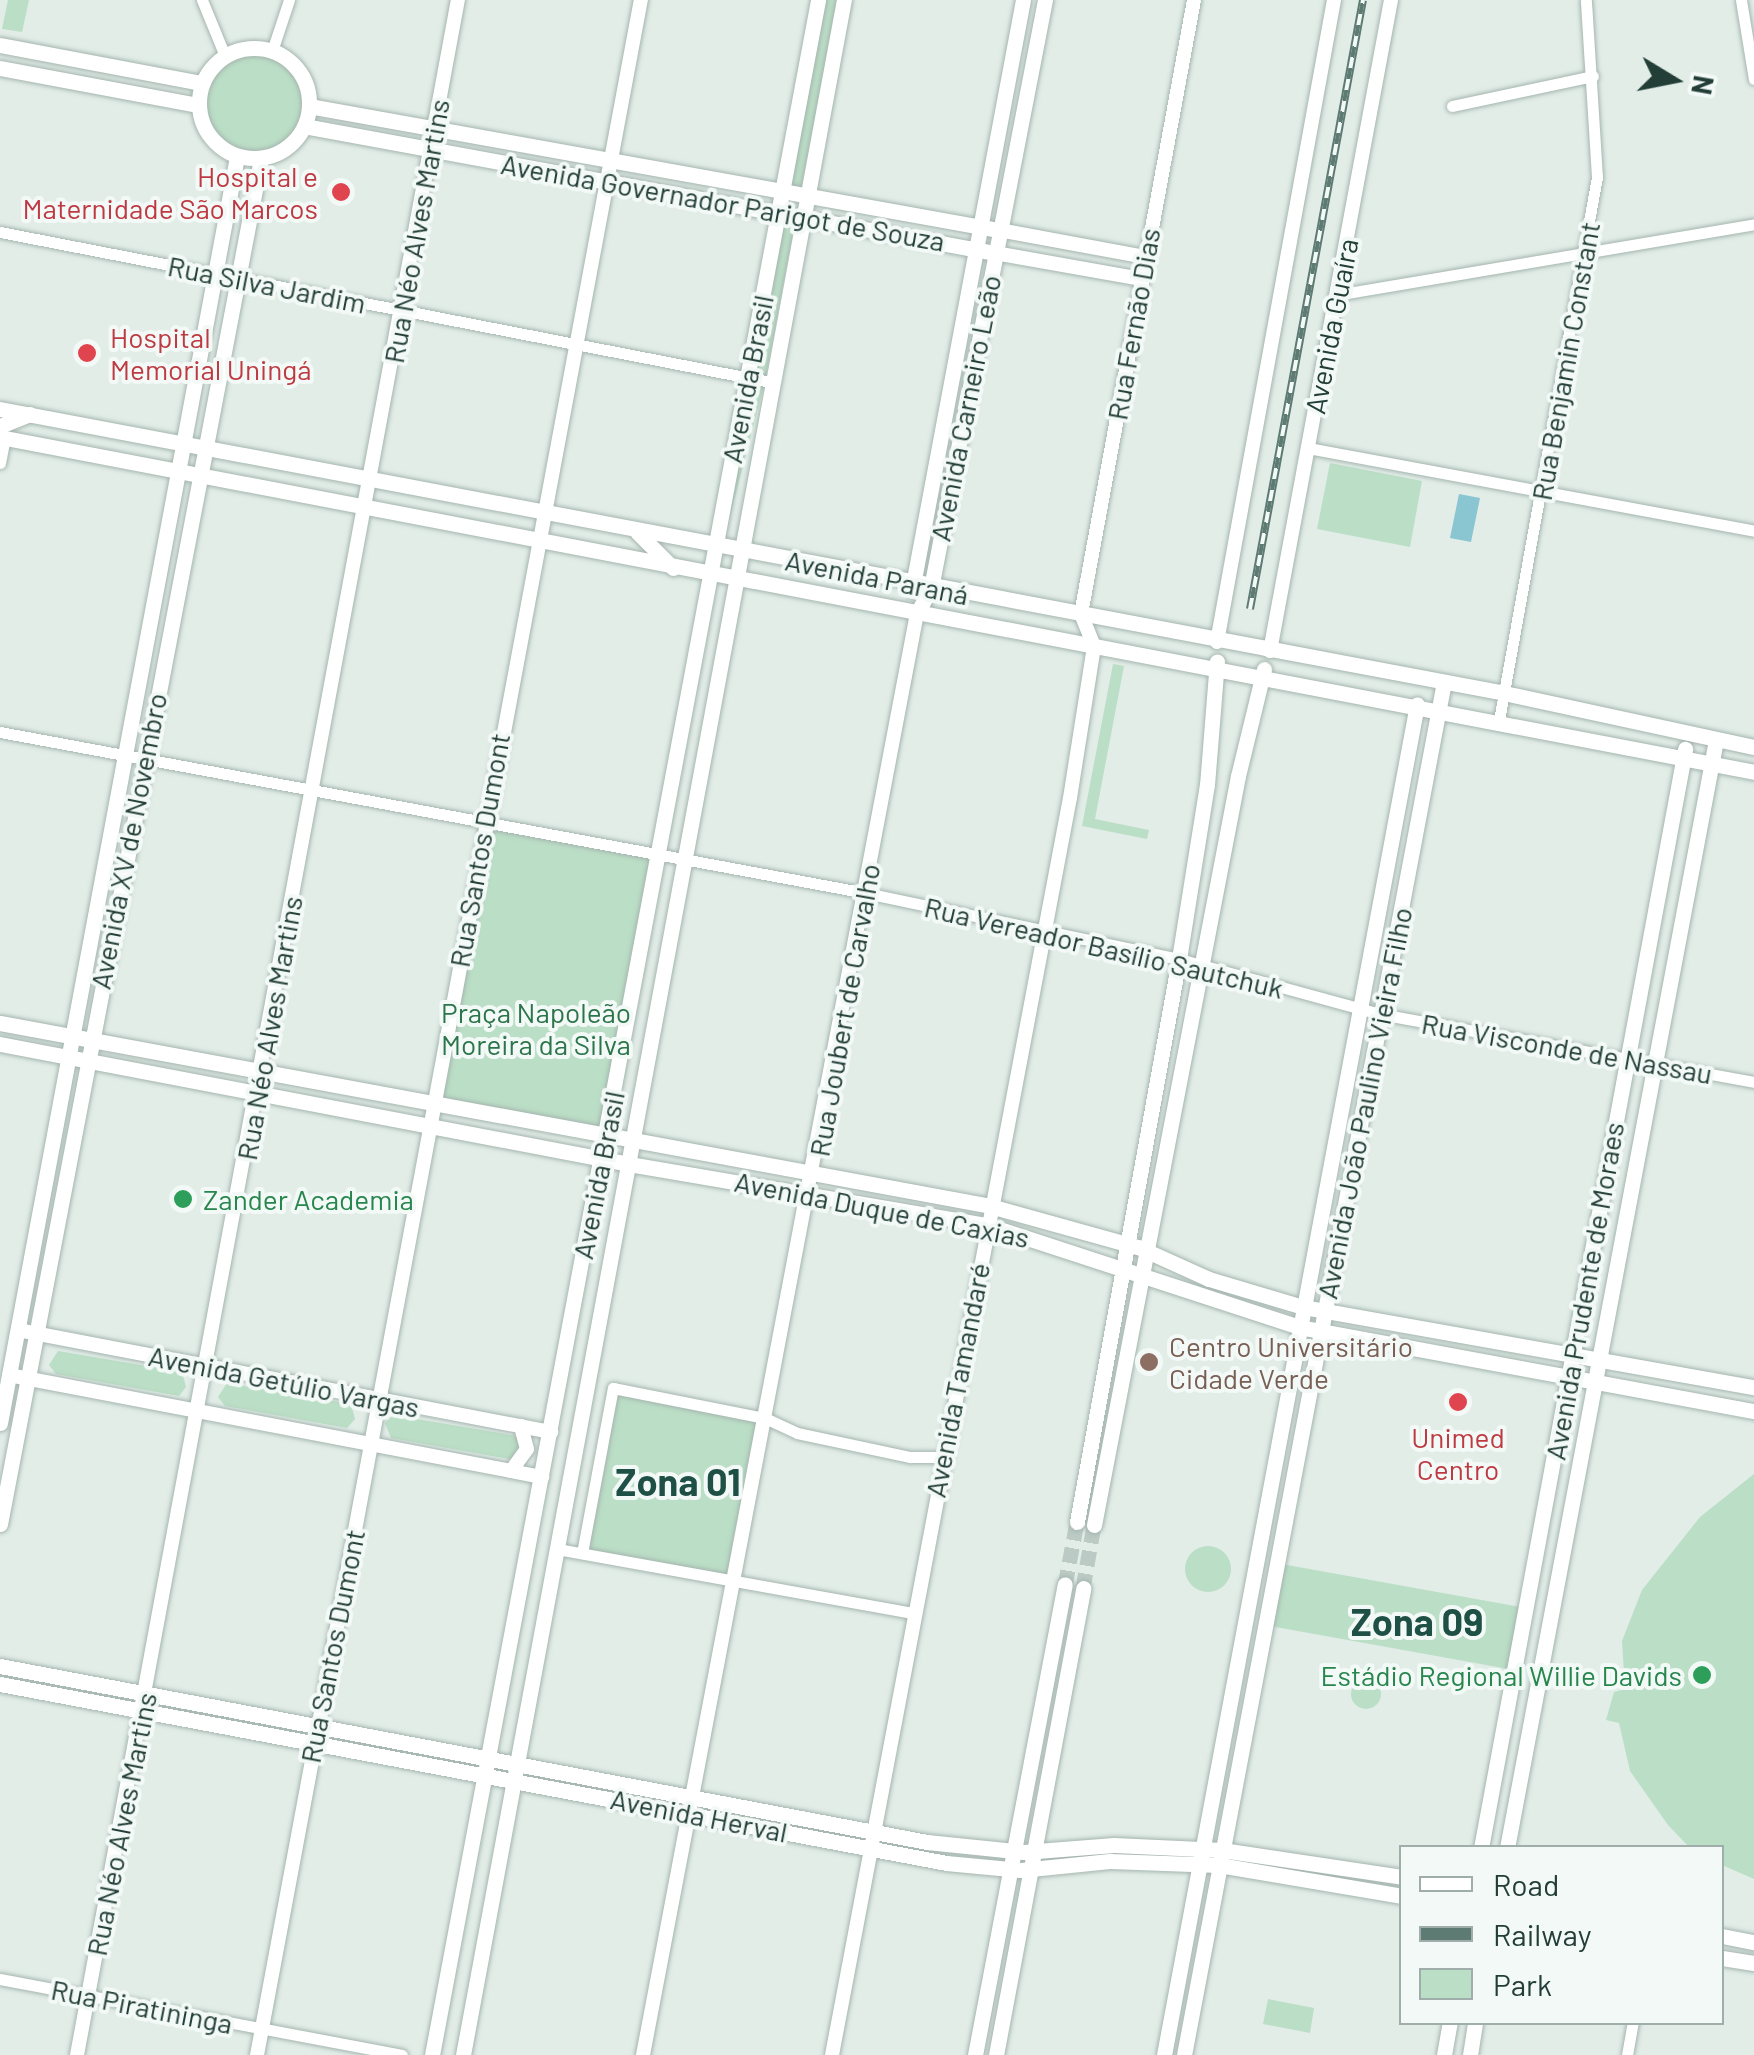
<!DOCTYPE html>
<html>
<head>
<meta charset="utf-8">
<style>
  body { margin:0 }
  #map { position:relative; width:1754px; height:2055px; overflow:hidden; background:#e2ede8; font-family:Barlow,sans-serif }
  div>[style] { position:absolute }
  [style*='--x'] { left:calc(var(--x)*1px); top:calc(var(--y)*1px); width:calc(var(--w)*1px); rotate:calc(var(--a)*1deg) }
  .green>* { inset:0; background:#bbdec6 }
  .round { border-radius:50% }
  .water>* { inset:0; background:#8ac5d2 }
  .secondary-tunnel>* { height:15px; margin-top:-7.5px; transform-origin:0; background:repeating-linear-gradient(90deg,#bccac5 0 15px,transparent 0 23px) }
  .roads { filter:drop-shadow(0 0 2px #a5b5af) drop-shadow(0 0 2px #a5b5af) }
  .minor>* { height:11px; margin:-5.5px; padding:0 5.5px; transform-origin:5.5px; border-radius:5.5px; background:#fff }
  .tertiary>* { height:14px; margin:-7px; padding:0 7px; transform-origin:7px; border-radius:7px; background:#fff }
  .secondary>* { height:15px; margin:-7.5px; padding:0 7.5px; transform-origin:7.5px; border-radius:7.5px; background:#fff }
  .secondary>.ring { margin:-7.5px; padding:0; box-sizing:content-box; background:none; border:15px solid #fff; border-radius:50% }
  .rail>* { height:8px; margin-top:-4px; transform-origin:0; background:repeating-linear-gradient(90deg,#f3f9f6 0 11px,#5d7a73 0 22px); box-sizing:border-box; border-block:2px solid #5d7a73 }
  .dots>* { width:28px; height:28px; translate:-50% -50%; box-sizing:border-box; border:5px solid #f3f9f6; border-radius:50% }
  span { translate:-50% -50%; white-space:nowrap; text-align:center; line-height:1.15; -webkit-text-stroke:8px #f3f9f6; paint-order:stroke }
  .health-label { font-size:28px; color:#be3a42 }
  .right { translate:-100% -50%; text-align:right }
  .left { translate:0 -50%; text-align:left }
  .street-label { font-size:28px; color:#223e37 }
  .park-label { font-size:28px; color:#2c754b }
  .leisure-label { font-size:28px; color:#27864d }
  .education-label { font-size:28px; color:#785e54 }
  .district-label { font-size:38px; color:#1e5046; font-weight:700 }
  .legend { position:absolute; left:1399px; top:1845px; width:325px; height:180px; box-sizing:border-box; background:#f3f9f6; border:2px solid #9faeaa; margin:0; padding:12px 18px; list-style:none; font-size:30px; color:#223e37 }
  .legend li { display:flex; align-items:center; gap:20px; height:50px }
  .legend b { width:50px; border:2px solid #9faeaa }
  .north { position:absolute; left:1624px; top:30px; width:100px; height:100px; -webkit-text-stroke:8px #f3f9f6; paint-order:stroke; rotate:100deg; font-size:28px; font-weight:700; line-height:40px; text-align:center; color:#223e37 }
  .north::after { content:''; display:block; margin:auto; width:35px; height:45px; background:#223e37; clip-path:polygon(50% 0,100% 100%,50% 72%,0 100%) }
</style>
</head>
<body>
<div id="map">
  <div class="green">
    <i style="clip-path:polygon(8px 0,29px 0,22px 32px,2px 29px)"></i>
    <i style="clip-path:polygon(823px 0,838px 0,800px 194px,786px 192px)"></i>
    <i class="round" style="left:199px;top:48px;width:110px;height:110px"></i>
    <i style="clip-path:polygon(783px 214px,796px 216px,765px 381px,722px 547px)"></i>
    <i style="clip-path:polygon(1330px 463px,1422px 481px,1410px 547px,1317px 529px)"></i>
    <i style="clip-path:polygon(1113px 664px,1124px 666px,1095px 819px,1149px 830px,1147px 839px,1082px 826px)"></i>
    <i style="clip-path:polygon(484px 823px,658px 853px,605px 1137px,432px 1104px)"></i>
    <i style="clip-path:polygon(58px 1351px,182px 1372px,186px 1387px,179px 1396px,56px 1374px,49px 1365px)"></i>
    <i style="clip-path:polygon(227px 1383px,351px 1404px,355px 1419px,347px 1428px,225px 1406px,218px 1397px)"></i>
    <i style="clip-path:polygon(613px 1388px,765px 1418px,735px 1581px,582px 1553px)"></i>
    <i style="clip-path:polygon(393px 1415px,517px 1436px,522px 1444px,514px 1460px,391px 1438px,385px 1423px)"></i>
    <i style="clip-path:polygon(1754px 1474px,1754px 1879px,1722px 1865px,1722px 1848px,1689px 1847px,1668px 1825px,1630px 1771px,1619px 1723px,1606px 1720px,1614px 1692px,1625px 1689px,1622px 1641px,1642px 1590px,1700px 1517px)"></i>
    <i class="round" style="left:1185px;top:1546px;width:46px;height:46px"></i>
    <i style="clip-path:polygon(1276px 1563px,1526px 1608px,1514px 1670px,1264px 1625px)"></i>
    <i class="round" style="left:1351px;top:1679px;width:30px;height:30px"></i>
    <i style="clip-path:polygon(1268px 1999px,1314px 2008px,1310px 2033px,1263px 2024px)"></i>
  </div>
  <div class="water">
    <i style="clip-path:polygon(1459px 494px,1480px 498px,1471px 542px,1450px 538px)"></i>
  </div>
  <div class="secondary-tunnel">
    <i style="--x:1065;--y:1585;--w:64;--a:-79.2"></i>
    <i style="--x:1083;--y:1588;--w:64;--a:-80.1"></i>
  </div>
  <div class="roads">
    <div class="minor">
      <i style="--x:202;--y:0;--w:61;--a:67.7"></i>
      <i style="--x:1741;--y:0;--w:80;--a:80.7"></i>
      <i style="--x:272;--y:51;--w:54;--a:-71.6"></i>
      <i style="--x:1452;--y:106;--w:144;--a:-12"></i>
      <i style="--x:0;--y:232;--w:784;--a:11.02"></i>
      <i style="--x:1336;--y:295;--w:424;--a:-9.6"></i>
      <i style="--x:1308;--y:448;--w:454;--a:10.5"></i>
      <i style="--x:0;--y:463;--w:25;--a:-79"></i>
      <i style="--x:1499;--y:720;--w:552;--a:-79.77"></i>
      <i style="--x:1597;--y:177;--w:177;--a:-93.6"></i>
      <i style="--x:0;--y:732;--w:881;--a:10.53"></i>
      <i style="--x:866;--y:893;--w:320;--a:11.9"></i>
      <i style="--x:1179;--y:959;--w:208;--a:15.3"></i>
      <i style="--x:1380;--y:1014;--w:380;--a:10.3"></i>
      <i style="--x:557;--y:1549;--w:363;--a:10.2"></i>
      <i style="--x:582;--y:1553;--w:168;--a:-79.4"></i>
      <i style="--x:613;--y:1388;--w:155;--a:11.2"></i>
      <i style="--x:765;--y:1418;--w:35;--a:25"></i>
      <i style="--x:797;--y:1433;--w:116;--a:12"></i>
      <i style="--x:910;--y:1457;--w:33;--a:0"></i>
      <i style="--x:0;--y:1979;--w:409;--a:10.7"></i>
      <i style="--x:1627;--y:2055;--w:34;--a:-80"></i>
    </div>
    <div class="tertiary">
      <i style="--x:999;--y:230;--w:148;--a:10.5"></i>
      <i style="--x:995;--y:253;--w:148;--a:10.1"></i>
      <i style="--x:1217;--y:642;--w:653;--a:-79.67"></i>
      <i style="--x:1270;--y:651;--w:662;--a:-79.47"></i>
      <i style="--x:18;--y:1330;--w:543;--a:10.83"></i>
      <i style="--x:9;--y:1375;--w:543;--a:10.83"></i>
      <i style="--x:511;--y:1471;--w:27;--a:-54"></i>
      <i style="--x:527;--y:1449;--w:24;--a:-105"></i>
      <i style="--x:77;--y:2055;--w:2090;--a:-79.5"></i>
      <i style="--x:257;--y:2055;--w:2091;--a:-79.42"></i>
      <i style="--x:643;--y:2055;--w:1468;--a:-79.24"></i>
      <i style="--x:832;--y:2055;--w:1279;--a:-79.28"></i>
      <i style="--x:1070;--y:798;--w:154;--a:-81"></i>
      <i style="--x:1094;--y:646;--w:35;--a:-112"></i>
      <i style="--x:1081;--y:614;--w:624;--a:-79.57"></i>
    </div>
    <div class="secondary">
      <i style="--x:0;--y:45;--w:206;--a:10.7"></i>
      <i class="ring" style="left:199px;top:48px;width:95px;height:95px"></i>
      <i style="--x:0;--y:68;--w:201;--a:10.6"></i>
      <i style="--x:309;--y:106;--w:701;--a:10.19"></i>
      <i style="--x:304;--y:126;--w:703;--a:10.41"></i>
      <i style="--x:0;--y:409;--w:1531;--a:10.69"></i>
      <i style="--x:1504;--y:693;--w:256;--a:12.2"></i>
      <i style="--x:0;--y:426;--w:32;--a:-22"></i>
      <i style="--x:0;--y:437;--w:1786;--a:10.81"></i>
      <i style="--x:637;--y:532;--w:51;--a:45"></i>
      <i style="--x:912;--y:590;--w:600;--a:-79.35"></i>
      <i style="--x:917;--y:613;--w:29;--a:-61"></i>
      <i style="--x:931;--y:588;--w:599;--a:-79.03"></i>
      <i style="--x:0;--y:1023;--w:1007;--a:10.47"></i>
      <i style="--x:990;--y:1206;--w:154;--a:15.5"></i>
      <i style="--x:1138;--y:1247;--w:78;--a:24.3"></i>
      <i style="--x:1209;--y:1279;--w:98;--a:16.6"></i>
      <i style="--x:1303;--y:1307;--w:458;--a:10.1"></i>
      <i style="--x:0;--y:1044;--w:640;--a:10.8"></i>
      <i style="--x:629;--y:1164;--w:363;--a:9.7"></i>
      <i style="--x:987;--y:1225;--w:328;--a:18.1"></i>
      <i style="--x:1299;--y:1327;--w:463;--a:10.5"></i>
      <i style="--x:0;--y:1423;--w:1288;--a:-79.4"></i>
      <i style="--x:1077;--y:1522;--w:572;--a:-79.73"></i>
      <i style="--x:1179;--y:959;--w:176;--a:-80.9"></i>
      <i style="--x:1207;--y:785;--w:124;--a:-85.4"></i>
      <i style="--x:0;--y:1524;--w:1390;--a:-79.18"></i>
      <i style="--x:1094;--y:1525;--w:763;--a:-79.12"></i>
      <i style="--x:1238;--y:776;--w:110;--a:-76.3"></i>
      <i style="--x:0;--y:1666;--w:944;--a:10.75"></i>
      <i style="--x:927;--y:1842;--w:98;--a:5.9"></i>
      <i style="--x:1024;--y:1852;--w:90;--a:-4.4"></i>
      <i style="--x:1114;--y:1845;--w:108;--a:2.7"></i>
      <i style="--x:1222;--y:1850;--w:182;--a:8.5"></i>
      <i style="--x:0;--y:1684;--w:963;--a:10.71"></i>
      <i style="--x:946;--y:1863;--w:75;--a:5.3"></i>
      <i style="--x:1021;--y:1870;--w:89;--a:-5.8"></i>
      <i style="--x:1110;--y:1861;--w:109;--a:2.1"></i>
      <i style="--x:1219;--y:1865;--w:186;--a:9.6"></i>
      <i style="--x:1481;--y:1848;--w:1118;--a:-79.48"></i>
      <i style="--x:1507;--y:1848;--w:1128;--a:-79.32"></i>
      <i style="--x:1722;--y:1936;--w:33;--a:11"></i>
      <i style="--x:1722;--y:1958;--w:32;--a:9"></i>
      <i style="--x:432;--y:2055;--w:2091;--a:-79.36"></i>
      <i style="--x:463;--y:2055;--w:2090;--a:-79.5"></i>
      <i style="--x:975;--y:2055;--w:479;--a:-79.2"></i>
      <i style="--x:996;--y:2055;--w:475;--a:-79.4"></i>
      <i style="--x:1164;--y:2055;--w:1374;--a:-79.39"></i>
      <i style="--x:1184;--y:2055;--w:1397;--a:-79.28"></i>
      <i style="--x:1444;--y:2055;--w:34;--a:-80"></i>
      <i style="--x:1470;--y:2055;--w:33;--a:-81"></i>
    </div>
  </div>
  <div class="rail">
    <i style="--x:1250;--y:609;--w:619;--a:-79.49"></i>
  </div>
  <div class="dots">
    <i style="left:341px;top:192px;background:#e0444e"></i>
    <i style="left:87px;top:353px;background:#e0444e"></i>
    <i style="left:183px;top:1199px;background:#2e9e5b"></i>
    <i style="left:1149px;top:1362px;background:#8d6e63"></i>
    <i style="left:1458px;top:1402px;background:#e0444e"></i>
    <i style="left:1702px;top:1675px;background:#2e9e5b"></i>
  </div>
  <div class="health-label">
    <span class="right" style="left:318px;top:192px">Hospital e<br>Maternidade São Marcos</span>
    <span class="left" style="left:110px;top:353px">Hospital<br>Memorial Uningá</span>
    <span style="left:1458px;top:1453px">Unimed<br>Centro</span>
  </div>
  <div class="street-label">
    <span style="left:723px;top:202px;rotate:10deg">Avenida Governador Parigot de Souza</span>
    <span style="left:416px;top:231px;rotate:-80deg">Rua Néo Alves Martins</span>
    <span style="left:267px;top:284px;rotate:11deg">Rua Silva Jardim</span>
    <span style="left:1133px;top:324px;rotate:-80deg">Rua Fernão Dias</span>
    <span style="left:1331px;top:326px;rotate:-79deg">Avenida Guaíra</span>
    <span style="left:1565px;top:361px;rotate:-80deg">Rua Benjamin Constant</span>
    <span style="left:747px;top:379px;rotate:-79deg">Avenida Brasil</span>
    <span style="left:965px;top:408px;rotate:-79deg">Avenida Carneiro Leão</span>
    <span style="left:877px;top:577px;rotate:11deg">Avenida Paraná</span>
    <span style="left:128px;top:841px;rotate:-79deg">Avenida XV de Novembro</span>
    <span style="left:479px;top:850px;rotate:-80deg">Rua Santos Dumont</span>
    <span style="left:1104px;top:947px;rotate:13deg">Rua Vereador Basílio Sautchuk</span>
    <span style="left:844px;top:1010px;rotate:-80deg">Rua Joubert de Carvalho</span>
    <span style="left:269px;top:1028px;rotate:-80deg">Rua Néo Alves Martins</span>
    <span style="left:1567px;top:1048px;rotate:10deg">Rua Visconde de Nassau</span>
    <span style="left:1364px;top:1103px;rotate:-79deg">Avenida João Paulino Vieira Filho</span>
    <span style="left:598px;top:1175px;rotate:-79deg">Avenida Brasil</span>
    <span style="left:882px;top:1209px;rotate:11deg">Avenida Duque de Caxias</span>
    <span style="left:1584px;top:1291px;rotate:-80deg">Avenida Prudente de Moraes</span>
    <span style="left:957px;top:1380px;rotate:-79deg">Avenida Tamandaré</span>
    <span style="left:284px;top:1381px;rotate:11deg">Avenida Getúlio Vargas</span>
    <span style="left:332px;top:1646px;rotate:-79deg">Rua Santos Dumont</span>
    <span style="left:699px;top:1815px;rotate:11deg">Avenida Herval</span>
    <span style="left:121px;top:1824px;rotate:-79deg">Rua Néo Alves Martins</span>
    <span style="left:142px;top:2006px;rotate:11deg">Rua Piratininga</span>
  </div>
  <div class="park-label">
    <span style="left:536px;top:1028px">Praça Napoleão<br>Moreira da Silva</span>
  </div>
  <div class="leisure-label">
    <span class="left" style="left:203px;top:1199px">Zander Academia</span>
    <span class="right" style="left:1682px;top:1675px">Estádio Regional Willie Davids</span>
  </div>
  <div class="education-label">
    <span class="left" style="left:1169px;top:1362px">Centro Universitário<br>Cidade Verde</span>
  </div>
  <div class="district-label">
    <span style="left:678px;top:1482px">Zona 01</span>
    <span style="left:1417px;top:1622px">Zona 09</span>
  </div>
  <ul class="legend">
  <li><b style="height:12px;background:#fff"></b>Road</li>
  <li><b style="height:12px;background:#5d7a73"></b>Railway</li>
  <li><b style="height:28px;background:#bbdec6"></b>Park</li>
  </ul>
  <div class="north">N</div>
</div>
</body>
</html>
